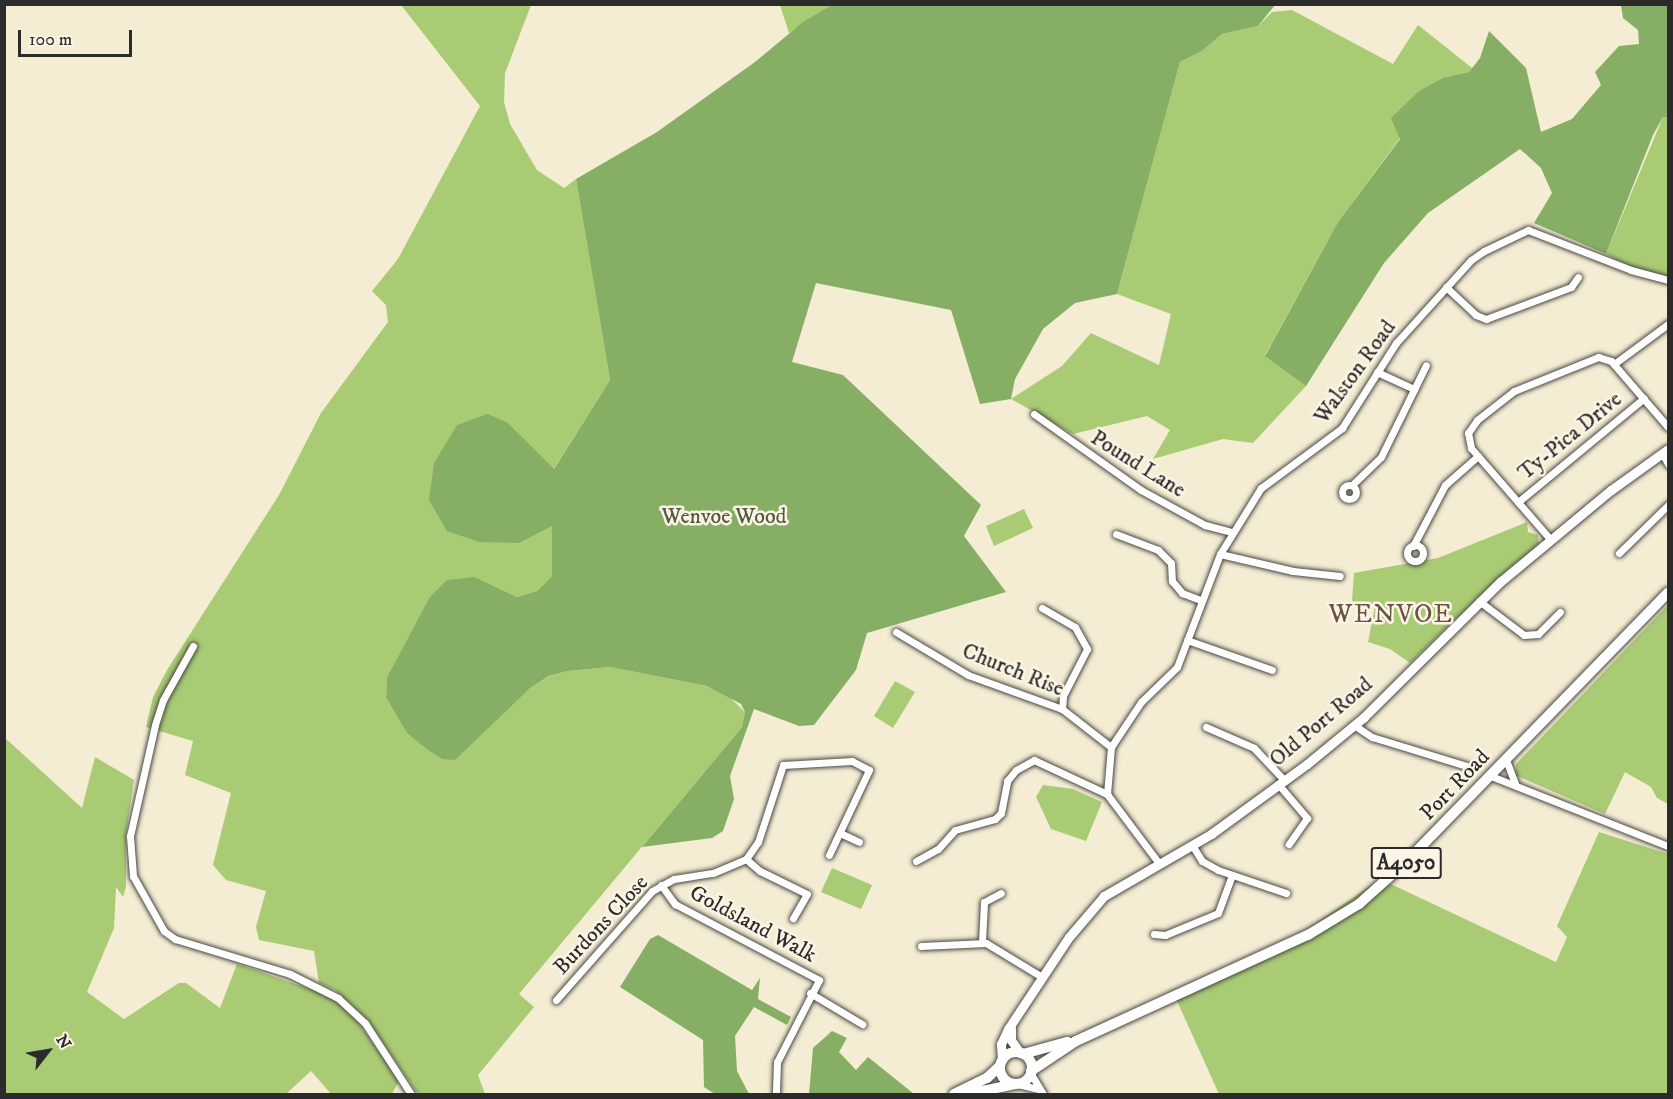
<!DOCTYPE html>
<html>
<head>
<meta charset="utf-8">
<style>
  body { margin:0 }
  #map { position:relative; width:1673px; height:1099px; overflow:hidden; background:#f4ecd3; font-family:"IM FELL DW Pica",serif }
  div>[style] { position:absolute }
  [style*='--x'] { left:calc(var(--x)*1px); top:calc(var(--y)*1px); width:calc(var(--w)*1px); rotate:calc(var(--a)*1deg) }
  .green>* { inset:0; background:#a9cb73 }
  .forest>* { inset:0; background:#86af65 }
  .roads { filter:drop-shadow(0 0 2px #494844) drop-shadow(0 0 2px #494844) }
  .street>* { height:7px; margin:-3.5px; padding:0 3.5px; transform-origin:3.5px; border-radius:3.5px; background:#fff }
  .street>.ring { margin:-3.5px; padding:0; box-sizing:content-box; background:none; border:7px solid #fff; border-radius:50% }
  .secondary>* { height:9px; margin:-4.5px; padding:0 4.5px; transform-origin:4.5px; border-radius:4.5px; background:#fff }
  .primary>* { height:10px; margin:-5px; padding:0 5px; transform-origin:5px; border-radius:5px; background:#fff }
  .primary>.ring { margin:-5px; padding:0; box-sizing:content-box; background:none; border:10px solid #fff; border-radius:50% }
  span { translate:-50% -50%; white-space:nowrap; text-align:center; line-height:1.15; -webkit-text-stroke:5px #fcf5e5; paint-order:stroke }
  .shield-label span { padding:2px 4px; background:#fcf5e5; border:2px solid; border-radius:4px; -webkit-text-stroke-width:0 }
  .shield-label { font-size:21px; color:#2b2b2b; font-weight:700 }
  .street-label { font-size:22px; color:#2b2b2b }
  .park-label { font-size:22px; color:#515b41 }
  .quarter-label { font-size:26px; color:#6b5245; letter-spacing:1.5px }
  .frame { position:absolute; inset:0; border:6px solid #2b2b2b; pointer-events:none }
  .north { position:absolute; left:18px; top:1021px; width:60px; height:60px; -webkit-text-stroke:4px #fcf5e5; paint-order:stroke; rotate:59deg; font-size:16px; font-weight:700; line-height:24px; text-align:center; color:#2b2b2b }
  .north::after { content:''; display:block; margin:auto; width:21px; height:27px; background:#2b2b2b; clip-path:polygon(50% 0,100% 100%,50% 72%,0 100%) }
  .scale { position:absolute; left:18px; top:30px; width:114px; height:27px; box-sizing:border-box; border:3px solid #2b2b2b; border-top:0; padding-left:8px; font-size:18px; line-height:21px; white-space:nowrap; color:#2b2b2b; -webkit-text-stroke:4px #fcf5e5; paint-order:stroke }
</style>
</head>
<body>
<div id="map">
  <div class="green">
    <i style="clip-path:polygon(401px 5px,531px 5px,505px 73px,504px 102px,510px 124px,537px 170px,564px 188px,576px 179px,610px 380px,553px 470px,508px 423px,552px 526px,552px 576px,537px 591px,517px 597px,475px 577px,429px 598px,387px 677px,386px 698px,407px 733px,442px 759px,529px 689px,550px 676px,568px 671px,610px 667px,707px 686px,723px 691px,745px 712px,742px 727px,519px 994px,534px 1007px,478px 1075px,485px 1094px,418px 1094px,367px 1019px,335px 990px,319px 983px,314px 951px,259px 940px,256px 927px,266px 891px,226px 880px,213px 865px,231px 793px,185px 775px,193px 741px,146px 727px,153px 697px,167px 670px,279px 495px,321px 413px,388px 322px,386px 305px,372px 291px,398px 259px,480px 106px)"></i>
    <i style="clip-path:polygon(780px 5px,832px 5px,789px 33px)"></i>
    <i style="clip-path:polygon(1292px 10px,1393px 64px,1418px 25px,1472px 68px,1469px 72px,1445px 77px,1338px 222px,1265px 355px,1306px 386px,1253px 443px,1223px 439px,1153px 459px,1170px 430px,1147px 416px,1073px 434px,1011px 399px,1062px 366px,1091px 333px,1159px 365px,1171px 314px,1117px 294px,1180px 62px,1202px 51px,1222px 34px,1258px 26px,1272px 12px)"></i>
    <i style="clip-path:polygon(1663px 117px,1668px 117px,1668px 279px,1634px 269px,1606px 254px)"></i>
    <i style="clip-path:polygon(1024px 509px,1033px 528px,994px 546px,986px 526px)"></i>
    <i style="clip-path:polygon(1527px 522px,1528px 532px,1538px 535px,1539px 544px,1497px 579px,1410px 663px,1390px 649px,1368px 642px,1375px 606px,1352px 601px,1354px 573px,1438px 558px)"></i>
    <i style="clip-path:polygon(1668px 605px,1668px 804px,1657px 798px,1651px 787px,1625px 772px,1605px 814px,1515px 775px,1516px 764px)"></i>
    <i style="clip-path:polygon(895px 681px,915px 692px,893px 728px,874px 716px)"></i>
    <i style="clip-path:polygon(4px 737px,82px 808px,95px 757px,134px 780px,126px 833px,126px 887px,123px 897px,116px 887px,114px 928px,87px 992px,124px 1019px,179px 983px,186px 983px,220px 1008px,237px 964px,319px 992px,349px 1009px,399px 1081px,392px 1094px,331px 1094px,311px 1071px,286px 1094px,5px 1094px)"></i>
    <i style="clip-path:polygon(1043px 785px,1073px 789px,1102px 802px,1086px 841px,1051px 829px,1036px 797px)"></i>
    <i style="clip-path:polygon(1599px 832px,1668px 854px,1668px 1094px,1219px 1094px,1173px 992px,1297px 936px,1380px 879px,1556px 962px,1567px 937px,1557px 926px)"></i>
    <i style="clip-path:polygon(832px 868px,872px 885px,861px 909px,821px 892px)"></i>
  </div>
  <div class="forest">
    <i style="clip-path:polygon(832px 5px,1275px 5px,1258px 26px,1222px 34px,1202px 51px,1180px 62px,1117px 294px,1075px 303px,1043px 329px,1015px 379px,1011px 399px,980px 404px,951px 310px,816px 283px,792px 362px,843px 375px,981px 505px,964px 536px,1006px 592px,867px 633px,856px 670px,814px 725px,799px 726px,754px 709px,730px 776px,734px 799px,723px 831px,712px 838px,642px 847px,742px 727px,745px 712px,741px 704px,707px 686px,610px 667px,568px 671px,549px 676px,529px 689px,455px 760px,442px 759px,428px 750px,407px 733px,386px 698px,387px 677px,429px 598px,447px 580px,475px 577px,517px 597px,537px 591px,552px 576px,552px 526px,519px 543px,479px 542px,447px 531px,429px 500px,434px 463px,457px 425px,488px 414px,508px 423px,554px 469px,610px 380px,576px 179px,657px 132px,755px 62px,803px 22px)"></i>
    <i style="clip-path:polygon(1621px 5px,1668px 5px,1668px 117px,1663px 117px,1653px 135px,1606px 254px,1534px 223px,1552px 193px,1541px 168px,1520px 149px,1428px 213px,1384px 263px,1306px 386px,1265px 356px,1338px 222px,1400px 139px,1391px 118px,1419px 91px,1445px 77px,1469px 72px,1480px 58px,1489px 31px,1526px 68px,1541px 132px,1572px 119px,1601px 85px,1595px 72px,1619px 46px,1639px 44px,1638px 30px,1623px 18px)"></i>
    <i style="clip-path:polygon(658px 935px,752px 990px,760px 978px,758px 999px,791px 1017px,787px 1025px,754px 1007px,735px 1036px,737px 1071px,749px 1094px,715px 1094px,704px 1087px,703px 1040px,620px 987px,650px 939px)"></i>
    <i style="clip-path:polygon(832px 1031px,847px 1038px,839px 1052px,856px 1070px,868px 1057px,914px 1094px,809px 1094px,813px 1048px)"></i>
  </div>
  <div class="roads">
    <div class="street">
      <i style="--x:1446;--y:287;--w:41;--a:43"></i>
      <i style="--x:1476;--y:315;--w:11;--a:22"></i>
      <i style="--x:1486;--y:319;--w:91;--a:-20.6"></i>
      <i style="--x:1571;--y:287;--w:12;--a:-55"></i>
      <i style="--x:1614;--y:364;--w:67;--a:-36.5"></i>
      <i style="--x:1377;--y:372;--w:41;--a:24.7"></i>
      <i style="--x:1034;--y:414;--w:131;--a:35.4"></i>
      <i style="--x:1141;--y:490;--w:73;--a:28.7"></i>
      <i style="--x:1205;--y:525;--w:27;--a:15"></i>
      <i style="--x:1662;--y:453;--w:13;--a:61"></i>
      <i class="ring" style="left:1342px;top:485px;width:7px;height:7px"></i>
      <i style="--x:1352;--y:485;--w:40;--a:-44"></i>
      <i style="--x:1381;--y:457;--w:102;--a:-63.9"></i>
      <i style="--x:1518;--y:502;--w:163;--a:-39.5"></i>
      <i style="--x:1116;--y:534;--w:45;--a:20.9"></i>
      <i style="--x:1158;--y:550;--w:18;--a:45"></i>
      <i style="--x:1171;--y:563;--w:18;--a:87"></i>
      <i style="--x:1172;--y:581;--w:16;--a:50"></i>
      <i style="--x:1182;--y:593;--w:19;--a:21"></i>
      <i style="--x:1551;--y:540;--w:122;--a:-131"></i>
      <i style="--x:1471;--y:448;--w:15;--a:-101"></i>
      <i style="--x:1468;--y:433;--w:16;--a:-55"></i>
      <i style="--x:1477;--y:420;--w:47;--a:-38.1"></i>
      <i style="--x:1514;--y:391;--w:91;--a:-22"></i>
      <i style="--x:1598;--y:357;--w:14;--a:17"></i>
      <i style="--x:1611;--y:361;--w:87;--a:49.2"></i>
      <i class="ring" style="left:1407px;top:545px;width:9px;height:9px"></i>
      <i style="--x:1413;--y:546;--w:69;--a:-62.3"></i>
      <i style="--x:1445;--y:485;--w:44;--a:-41.3"></i>
      <i style="--x:1619;--y:553;--w:69;--a:-44.4"></i>
      <i style="--x:1220;--y:554;--w:75;--a:13.1"></i>
      <i style="--x:1293;--y:571;--w:47;--a:6.1"></i>
      <i style="--x:1479;--y:601;--w:56;--a:37.1"></i>
      <i style="--x:1524;--y:635;--w:14;--a:-4"></i>
      <i style="--x:1538;--y:634;--w:31;--a:-45"></i>
      <i style="--x:1042;--y:608;--w:38;--a:30"></i>
      <i style="--x:1075;--y:627;--w:25;--a:61"></i>
      <i style="--x:1087;--y:649;--w:53;--a:117.1"></i>
      <i style="--x:1063;--y:696;--w:13;--a:94"></i>
      <i style="--x:896;--y:632;--w:84;--a:30.8"></i>
      <i style="--x:968;--y:675;--w:100;--a:19.9"></i>
      <i style="--x:1062;--y:709;--w:62;--a:37.8"></i>
      <i style="--x:1187;--y:640;--w:90;--a:19.4"></i>
      <i style="--x:193;--y:646;--w:62;--a:119.1"></i>
      <i style="--x:163;--y:700;--w:26;--a:108"></i>
      <i style="--x:155;--y:725;--w:114;--a:102.7"></i>
      <i style="--x:130;--y:836;--w:40;--a:85.7"></i>
      <i style="--x:133;--y:876;--w:63;--a:60.6"></i>
      <i style="--x:164;--y:931;--w:14;--a:36"></i>
      <i style="--x:175;--y:939;--w:120;--a:16.9"></i>
      <i style="--x:290;--y:974;--w:54;--a:26.6"></i>
      <i style="--x:338;--y:998;--w:37;--a:43"></i>
      <i style="--x:365;--y:1023;--w:85;--a:57.1"></i>
      <i style="--x:1354;--y:725;--w:22;--a:34"></i>
      <i style="--x:1372;--y:737;--w:102;--a:17"></i>
      <i style="--x:1206;--y:727;--w:52;--a:23.6"></i>
      <i style="--x:1254;--y:748;--w:44;--a:46.8"></i>
      <i style="--x:1506;--y:760;--w:25;--a:69"></i>
      <i style="--x:1491;--y:776;--w:190;--a:21.6"></i>
      <i style="--x:1278;--y:784;--w:45;--a:49.5"></i>
      <i style="--x:1307;--y:818;--w:32;--a:125"></i>
      <i style="--x:840;--y:833;--w:21;--a:25"></i>
      <i style="--x:1192;--y:845;--w:19;--a:58"></i>
      <i style="--x:1202;--y:861;--w:18;--a:29"></i>
      <i style="--x:1218;--y:870;--w:72;--a:18.7"></i>
      <i style="--x:746;--y:859;--w:18;--a:41"></i>
      <i style="--x:760;--y:871;--w:52;--a:26.1"></i>
      <i style="--x:807;--y:894;--w:28;--a:120"></i>
      <i style="--x:916;--y:861;--w:25;--a:-29"></i>
      <i style="--x:938;--y:849;--w:25;--a:-48"></i>
      <i style="--x:955;--y:830;--w:41;--a:-15.4"></i>
      <i style="--x:995;--y:819;--w:8;--a:-45"></i>
      <i style="--x:1001;--y:813;--w:33;--a:-79"></i>
      <i style="--x:1007;--y:781;--w:14;--a:-51"></i>
      <i style="--x:1016;--y:770;--w:21;--a:-29"></i>
      <i style="--x:1034;--y:760;--w:81;--a:25"></i>
      <i style="--x:1158;--y:862;--w:85;--a:-126.9"></i>
      <i style="--x:1107;--y:794;--w:47;--a:-85.1"></i>
      <i style="--x:1111;--y:747;--w:54;--a:-56.3"></i>
      <i style="--x:1141;--y:702;--w:50;--a:-44.2"></i>
      <i style="--x:1177;--y:667;--w:121;--a:-69.2"></i>
      <i style="--x:1220;--y:554;--w:78;--a:-58.2"></i>
      <i style="--x:1261;--y:488;--w:101;--a:-36.5"></i>
      <i style="--x:1342;--y:428;--w:101;--a:-57.6"></i>
      <i style="--x:1396;--y:343;--w:112;--a:-47.9"></i>
      <i style="--x:1471;--y:260;--w:16;--a:-35"></i>
      <i style="--x:1484;--y:251;--w:49;--a:-25.5"></i>
      <i style="--x:1528;--y:230;--w:110;--a:21.2"></i>
      <i style="--x:1631;--y:270;--w:38;--a:15"></i>
      <i style="--x:661;--y:885;--w:24;--a:54"></i>
      <i style="--x:675;--y:904;--w:163;--a:27.8"></i>
      <i style="--x:819;--y:980;--w:92;--a:117.1"></i>
      <i style="--x:777;--y:1062;--w:32;--a:92"></i>
      <i style="--x:1154;--y:934;--w:11;--a:5"></i>
      <i style="--x:1165;--y:935;--w:57;--a:-22.5"></i>
      <i style="--x:1218;--y:913;--w:40;--a:-69.8"></i>
      <i style="--x:982;--y:942;--w:40;--a:-87.1"></i>
      <i style="--x:984;--y:902;--w:19;--a:-28"></i>
      <i style="--x:921;--y:946;--w:65;--a:-2.6"></i>
      <i style="--x:986;--y:943;--w:66;--a:31.3"></i>
      <i style="--x:810;--y:993;--w:61;--a:30.8"></i>
      <i style="--x:556;--y:1000;--w:145;--a:-48.6"></i>
      <i style="--x:652;--y:891;--w:25;--a:-29"></i>
      <i style="--x:674;--y:879;--w:39;--a:-9"></i>
      <i style="--x:713;--y:873;--w:36;--a:-23"></i>
      <i style="--x:746;--y:859;--w:21;--a:-55"></i>
      <i style="--x:758;--y:842;--w:81;--a:-72"></i>
      <i style="--x:783;--y:765;--w:69;--a:-3.3"></i>
      <i style="--x:852;--y:761;--w:19;--a:28"></i>
      <i style="--x:869;--y:770;--w:94;--a:115.2"></i>
      <i style="--x:1031;--y:1074;--w:23;--a:59"></i>
      <i style="--x:1018;--y:1084;--w:21;--a:14"></i>
    </div>
    <div class="secondary">
      <i style="--x:1011;--y:1028;--w:12;--a:90"></i>
      <i style="--x:1011;--y:1040;--w:16;--a:55"></i>
      <i style="--x:1002;--y:1060;--w:16;--a:-94"></i>
      <i style="--x:1001;--y:1044;--w:17;--a:-65"></i>
      <i style="--x:1008;--y:1029;--w:110;--a:-56.5"></i>
      <i style="--x:1069;--y:937;--w:54;--a:-49.5"></i>
      <i style="--x:1104;--y:896;--w:124;--a:-30.1"></i>
      <i style="--x:1211;--y:834;--w:119;--a:-36.1"></i>
      <i style="--x:1307;--y:764;--w:74;--a:-39.5"></i>
      <i style="--x:1364;--y:717;--w:192;--a:-44.8"></i>
      <i style="--x:1500;--y:582;--w:144;--a:-39.7"></i>
      <i style="--x:1611;--y:490;--w:70;--a:-35.7"></i>
    </div>
    <div class="primary">
      <i class="ring" style="left:1000px;top:1052px;width:22px;height:22px"></i>
      <i style="--x:1023;--y:1054;--w:46;--a:-15.3"></i>
      <i style="--x:1031;--y:1071;--w:54;--a:-33.7"></i>
      <i style="--x:1076;--y:1041;--w:255;--a:-24.6"></i>
      <i style="--x:1308;--y:935;--w:60;--a:-31.3"></i>
      <i style="--x:1359;--y:904;--w:66;--a:-41.9"></i>
      <i style="--x:1408;--y:860;--w:373;--a:-45.8"></i>
      <i style="--x:954;--y:1094;--w:37;--a:-26"></i>
      <i style="--x:987;--y:1078;--w:18;--a:-43"></i>
      <i style="--x:968;--y:1094;--w:48;--a:-12"></i>
    </div>
  </div>
  <div class="shield-label">
    <span style="left:1406px;top:863px">A4050</span>
  </div>
  <div class="street-label">
    <span style="left:1355px;top:372px;rotate:-54deg">Walston Road</span>
    <span style="left:1570px;top:436px;rotate:-39deg">Ty-Pica Drive</span>
    <span style="left:1138px;top:464px;rotate:32deg">Pound Lane</span>
    <span style="left:1013px;top:670px;rotate:22deg">Church Rise</span>
    <span style="left:1321px;top:722px;rotate:-40deg">Old Port Road</span>
    <span style="left:1455px;top:785px;rotate:-46deg">Port Road</span>
    <span style="left:753px;top:924px;rotate:28deg">Goldsland Walk</span>
    <span style="left:601px;top:925px;rotate:-47deg">Burdons Close</span>
  </div>
  <div class="park-label">
    <span style="left:724px;top:517px">Wenvoe Wood</span>
  </div>
  <div class="quarter-label">
    <span style="left:1391px;top:615px">WENVOE</span>
  </div>
  <div class="frame"></div>
  <div class="north">N</div>
  <div class="scale">100 m</div>
</div>
</body>
</html>
